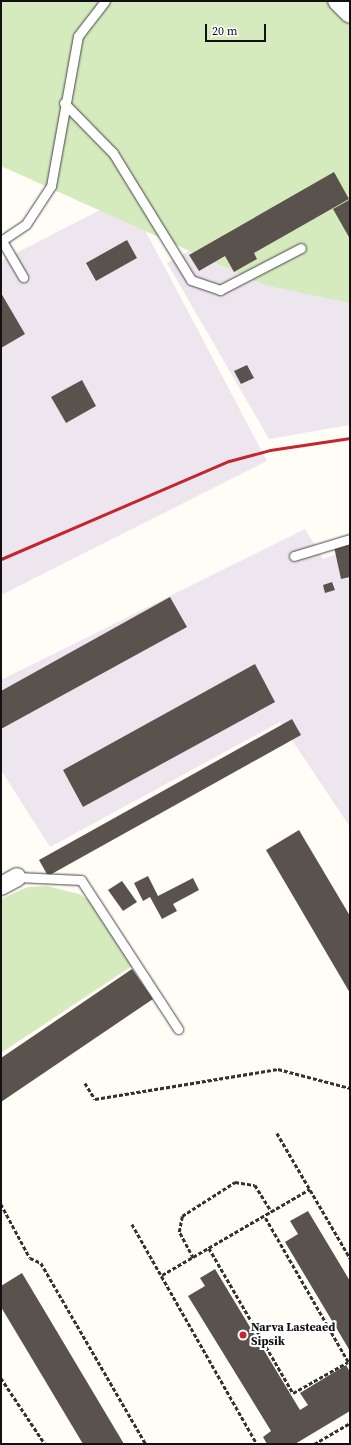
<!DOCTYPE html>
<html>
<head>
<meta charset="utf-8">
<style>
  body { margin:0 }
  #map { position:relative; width:351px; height:1445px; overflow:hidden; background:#fffdf5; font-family:"Source Serif 4",serif }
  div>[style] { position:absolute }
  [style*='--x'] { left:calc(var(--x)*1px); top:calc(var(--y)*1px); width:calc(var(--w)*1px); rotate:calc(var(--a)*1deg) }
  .industrial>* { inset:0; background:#eee6ef }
  .green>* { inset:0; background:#d5ebbd }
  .building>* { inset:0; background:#5a524d }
  .path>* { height:2.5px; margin-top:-1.25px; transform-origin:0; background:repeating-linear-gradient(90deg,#333 0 4px,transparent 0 6px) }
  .roads { filter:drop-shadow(0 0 1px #444) drop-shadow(0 0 1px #444) }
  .lane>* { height:9px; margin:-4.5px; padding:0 4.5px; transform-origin:4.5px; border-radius:4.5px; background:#fff }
  .street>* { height:18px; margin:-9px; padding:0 9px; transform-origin:9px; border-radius:9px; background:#fff }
  .rail>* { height:3px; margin:-1.5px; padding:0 1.5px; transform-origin:1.5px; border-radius:1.5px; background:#c4262e }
  .dots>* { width:11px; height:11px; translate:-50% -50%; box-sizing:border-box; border:2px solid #fff; border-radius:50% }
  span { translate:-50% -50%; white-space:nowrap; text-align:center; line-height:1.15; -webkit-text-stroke:4px #fff; paint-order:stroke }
  .poi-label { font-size:12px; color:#111; font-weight:700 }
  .left { translate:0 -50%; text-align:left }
  .frame { position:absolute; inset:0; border:2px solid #111; pointer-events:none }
  .scale { position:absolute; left:205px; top:24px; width:61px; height:18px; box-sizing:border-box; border:2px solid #111; border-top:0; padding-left:5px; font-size:12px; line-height:14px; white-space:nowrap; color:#111; -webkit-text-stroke:3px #fff; paint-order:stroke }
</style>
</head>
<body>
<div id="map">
  <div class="industrial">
    <i style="clip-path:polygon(337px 168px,350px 194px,350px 425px,269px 439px,167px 263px)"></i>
    <i style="clip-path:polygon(127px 196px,267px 461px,1px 595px,1px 261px)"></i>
    <i style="clip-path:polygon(305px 529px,323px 559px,350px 549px,350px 827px,280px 722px,50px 847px,1px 770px,1px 680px)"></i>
  </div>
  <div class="green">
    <i style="clip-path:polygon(1px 1px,350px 1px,350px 303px,265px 285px,1px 166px)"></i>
    <i style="clip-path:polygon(47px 886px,79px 894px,96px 905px,132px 966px,1px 1053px,1px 899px,28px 887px)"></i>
  </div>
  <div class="building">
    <i style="clip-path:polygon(334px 172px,349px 199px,254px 253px,257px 259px,234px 272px,225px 256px,199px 271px,189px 255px)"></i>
    <i style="clip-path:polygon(349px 200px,350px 201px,350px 239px,333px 209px)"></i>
    <i style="clip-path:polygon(127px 240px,137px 258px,96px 281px,86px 263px)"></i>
    <i style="clip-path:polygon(1px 293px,25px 334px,1px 348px)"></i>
    <i style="clip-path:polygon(247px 365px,254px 378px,241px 384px,234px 371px)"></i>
    <i style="clip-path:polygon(82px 380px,96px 406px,66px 423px,51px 397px)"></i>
    <i style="clip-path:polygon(350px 544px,350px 577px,341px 579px,334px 547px)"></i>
    <i style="clip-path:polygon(332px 582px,335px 590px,325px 593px,323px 585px)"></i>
    <i style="clip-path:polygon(170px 597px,187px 627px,1px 729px,1px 691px)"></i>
    <i style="clip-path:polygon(255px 664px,275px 702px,83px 807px,63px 770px)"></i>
    <i style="clip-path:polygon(292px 719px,301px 735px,48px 876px,39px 860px)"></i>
    <i style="clip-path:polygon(299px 830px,350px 916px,350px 993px,266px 850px)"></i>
    <i style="clip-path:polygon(148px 876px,158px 896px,193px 878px,199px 890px,173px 904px,177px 911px,162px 919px,150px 897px,143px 901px,134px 883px)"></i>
    <i style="clip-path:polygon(122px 881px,137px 902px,123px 911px,108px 890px)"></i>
    <i style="clip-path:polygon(132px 969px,153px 999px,1px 1102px,1px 1058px)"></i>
    <i style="clip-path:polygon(308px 1211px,350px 1281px,350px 1351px,285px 1242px,298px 1234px,290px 1221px)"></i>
    <i style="clip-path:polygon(215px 1269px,300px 1410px,308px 1405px,300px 1393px,346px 1365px,350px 1372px,350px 1411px,295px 1444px,267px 1444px,263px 1437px,271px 1431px,188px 1296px,205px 1286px,200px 1278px)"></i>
    <i style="clip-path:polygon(22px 1273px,124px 1444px,83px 1444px,1px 1307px,1px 1286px)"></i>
  </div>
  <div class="path">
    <i style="--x:85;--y:1083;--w:19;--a:58"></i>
    <i style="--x:95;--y:1099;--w:185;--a:-9.3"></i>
    <i style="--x:278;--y:1069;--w:74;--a:14.8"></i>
    <i style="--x:277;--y:1133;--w:145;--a:59.7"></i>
    <i style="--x:1;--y:1204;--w:61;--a:61.8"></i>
    <i style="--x:30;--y:1258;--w:12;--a:24"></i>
    <i style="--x:41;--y:1263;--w:209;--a:59.9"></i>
    <i style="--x:132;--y:1224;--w:253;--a:60.4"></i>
    <i style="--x:209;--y:1248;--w:168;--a:59.9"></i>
    <i style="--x:293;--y:1393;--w:63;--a:-29.4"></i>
    <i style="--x:348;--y:1362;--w:168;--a:-119.9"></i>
    <i style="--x:193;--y:1258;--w:30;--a:-118"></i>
    <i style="--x:179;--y:1232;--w:16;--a:-79"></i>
    <i style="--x:182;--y:1216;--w:63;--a:-32.7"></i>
    <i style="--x:235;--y:1182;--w:20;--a:9"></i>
    <i style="--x:255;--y:1185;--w:31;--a:58"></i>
    <i style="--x:162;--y:1275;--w:171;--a:-30.2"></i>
    <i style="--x:1;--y:1378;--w:79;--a:56.3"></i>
    <i style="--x:314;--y:1444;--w:42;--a:-30.3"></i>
  </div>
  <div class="roads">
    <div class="lane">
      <i style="--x:64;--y:103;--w:70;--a:45.6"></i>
      <i style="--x:113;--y:153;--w:149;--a:58.4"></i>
      <i style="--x:191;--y:280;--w:31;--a:19"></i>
      <i style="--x:220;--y:290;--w:91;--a:-27.4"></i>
      <i style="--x:1;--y:241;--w:30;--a:-34"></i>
      <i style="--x:26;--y:224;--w:45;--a:-56.7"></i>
      <i style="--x:51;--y:186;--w:152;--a:-79.8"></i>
      <i style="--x:78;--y:36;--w:44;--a:-52.4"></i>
      <i style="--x:2;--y:241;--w:42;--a:59.7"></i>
      <i style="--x:294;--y:556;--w:59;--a:-16.9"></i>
      <i style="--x:17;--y:877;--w:64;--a:2.7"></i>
      <i style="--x:81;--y:880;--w:178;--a:56.9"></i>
    </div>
    <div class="street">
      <i style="--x:337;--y:1;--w:18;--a:45"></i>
      <i style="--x:1;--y:886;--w:18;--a:-29"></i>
    </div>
  </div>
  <div class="rail">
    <i style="--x:1;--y:559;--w:248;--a:-23.3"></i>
    <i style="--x:229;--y:461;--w:42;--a:-15"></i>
    <i style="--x:270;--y:450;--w:81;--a:-8.5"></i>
  </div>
  <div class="dots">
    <i style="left:243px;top:1335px;background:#c4262e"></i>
  </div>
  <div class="poi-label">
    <span class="left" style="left:251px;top:1335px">Narva Lasteaed<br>Sipsik</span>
  </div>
  <div class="frame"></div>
  <div class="scale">20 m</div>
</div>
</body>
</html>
